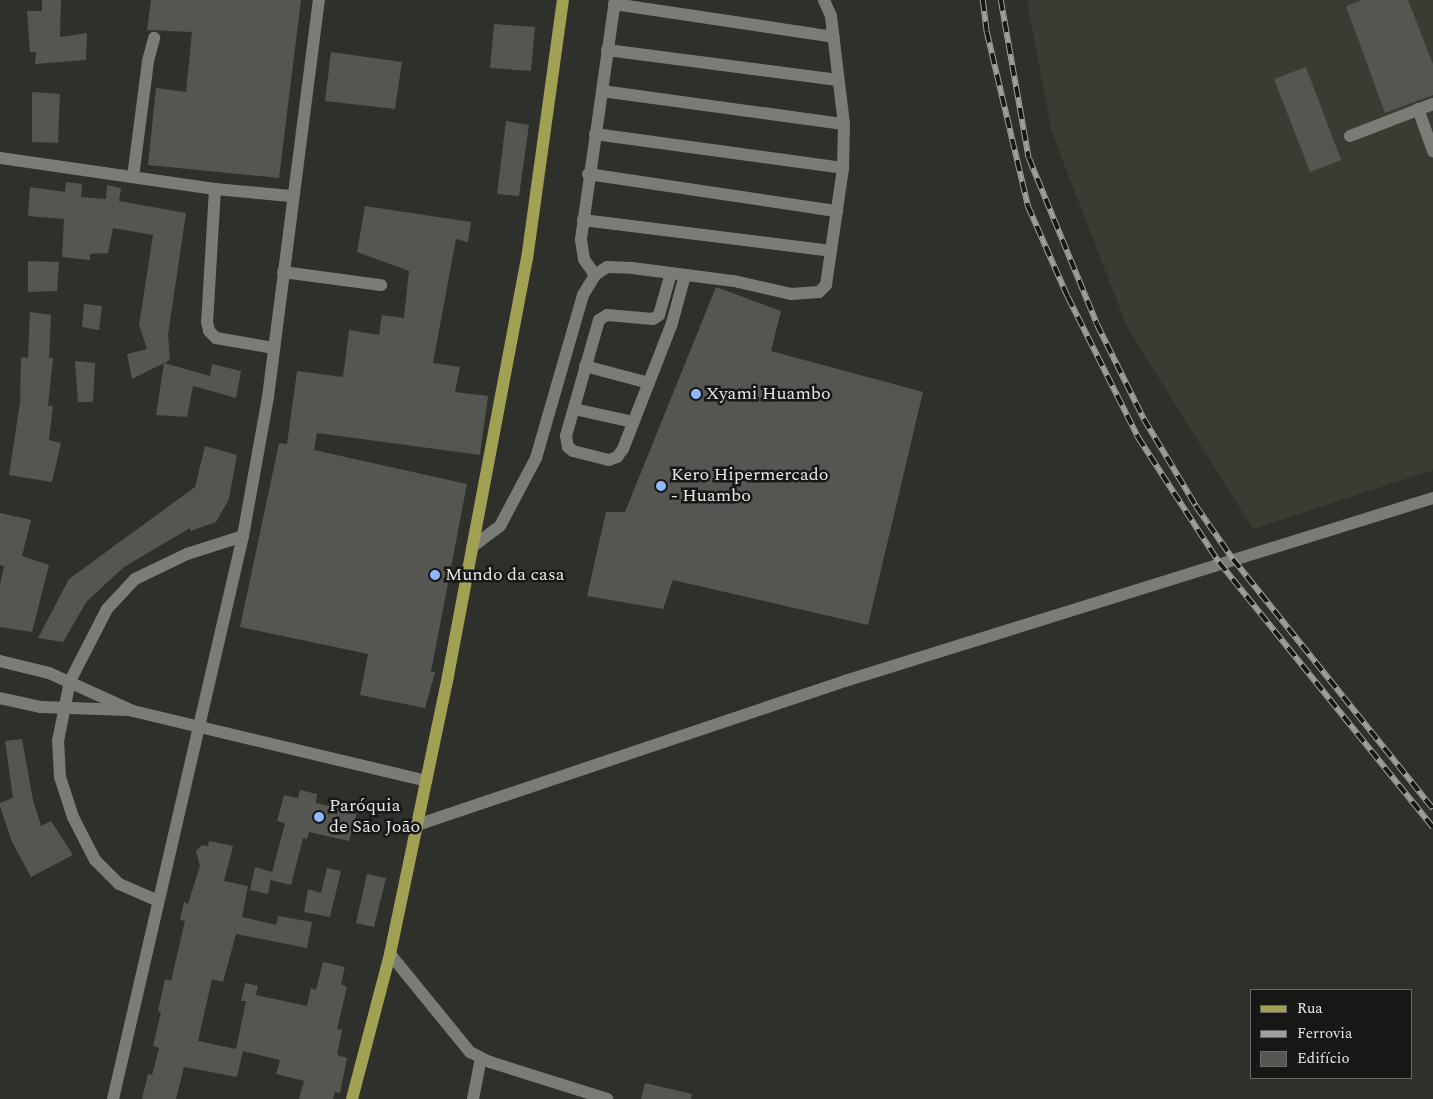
<!DOCTYPE html>
<html>
<head>
<meta charset="utf-8">
<style>
  body { margin:0 }
  #map { position:relative; width:1433px; height:1099px; overflow:hidden; background:#2f2f2c; font-family:Spectral,serif }
  div>[style] { position:absolute }
  [style*='--x'] { left:calc(var(--x)*1px); top:calc(var(--y)*1px); width:calc(var(--w)*1px); rotate:calc(var(--a)*1deg) }
  .built>* { inset:0; background:#3b3b33 }
  .building>* { inset:0; background:#555552 }
  .minor>* { height:12px; margin:-6px; padding:0 6px; transform-origin:6px; border-radius:6px; background:#7b7b78 }
  .major>* { height:12px; margin:-6px; padding:0 6px; transform-origin:6px; border-radius:6px; background:#a0a153 }
  .rail>* { height:5.5px; margin-top:-2.75px; transform-origin:0; background:repeating-linear-gradient(90deg,#171716 0 11px,#9e9e9b 0 22px); box-sizing:border-box; border-block:1px solid #9e9e9b }
  .dots>* { width:14px; height:14px; translate:-50% -50%; box-sizing:border-box; border:2px solid #171716; border-radius:50% }
  span { translate:-50% -50%; white-space:nowrap; text-align:center; line-height:1.15; -webkit-text-stroke:5px #171716; paint-order:stroke }
  .poi-label { font-size:18px; color:#e7e7e5 }
  .left { translate:0 -50%; text-align:left }
  .legend { position:absolute; left:1250px; top:989px; width:162px; height:90px; box-sizing:border-box; background:#171716; border:1px solid #6a6a69; margin:0; padding:6px 9px; list-style:none; font-size:15px; color:#e7e7e5 }
  .legend li { display:flex; align-items:center; gap:10px; height:25px }
  .legend b { width:25px; border:1px solid #6a6a69 }
</style>
</head>
<body>
<div id="map">
  <div class="built">
    <i style="clip-path:polygon(1027px 0,1433px 0,1433px 470px,1253px 529px,1127px 327px,1051px 130px)"></i>
  </div>
  <div class="building">
    <i style="clip-path:polygon(42px 0,61px 0,60px 37px,87px 33px,86px 60px,35px 64px,36px 52px,30px 52px,27px 11px,42px 11px)"></i>
    <i style="clip-path:polygon(151px 0,301px 0,279px 178px,148px 165px,156px 88px,186px 92px,192px 32px,147px 30px)"></i>
    <i style="clip-path:polygon(1362px 0,1408px 0,1433px 64px,1433px 95px,1385px 113px,1346px 6px)"></i>
    <i style="clip-path:polygon(494px 24px,535px 27px,531px 71px,490px 68px)"></i>
    <i style="clip-path:polygon(331px 52px,402px 62px,395px 109px,325px 101px)"></i>
    <i style="clip-path:polygon(1306px 67px,1341px 160px,1310px 172px,1274px 79px)"></i>
    <i style="clip-path:polygon(32px 92px,60px 94px,58px 143px,32px 142px)"></i>
    <i style="clip-path:polygon(506px 121px,529px 125px,519px 196px,497px 194px)"></i>
    <i style="clip-path:polygon(66px 182px,82px 184px,81px 197px,106px 199px,107px 185px,121px 188px,119px 201px,186px 213px,168px 335px,170px 360px,132px 379px,127px 354px,147px 349px,139px 325px,153px 235px,113px 228px,108px 253px,90px 254px,90px 260px,62px 257px,64px 219px,28px 216px,30px 187px,65px 192px)"></i>
    <i style="clip-path:polygon(365px 206px,471px 222px,468px 242px,456px 239px,433px 363px,460px 367px,455px 392px,488px 396px,480px 455px,317px 433px,314px 450px,467px 484px,431px 672px,435px 672px,425px 708px,360px 695px,368px 654px,240px 627px,279px 443px,287px 444px,297px 371px,343px 377px,349px 330px,379px 335px,382px 315px,404px 318px,409px 271px,357px 252px)"></i>
    <i style="clip-path:polygon(28px 261px,59px 262px,57px 291px,28px 292px)"></i>
    <i style="clip-path:polygon(716px 287px,781px 311px,771px 351px,923px 392px,868px 625px,673px 580px,663px 609px,587px 596px,606px 512px,625px 512px)"></i>
    <i style="clip-path:polygon(84px 304px,102px 306px,99px 330px,82px 327px)"></i>
    <i style="clip-path:polygon(30px 312px,51px 315px,49px 358px,53px 358px,48px 406px,53px 406px,49px 440px,61px 443px,52px 482px,9px 475px,20px 402px,21px 357px,28px 358px)"></i>
    <i style="clip-path:polygon(75px 361px,95px 363px,93px 402px,78px 402px)"></i>
    <i style="clip-path:polygon(164px 363px,210px 376px,212px 364px,241px 371px,236px 398px,193px 386px,187px 417px,156px 415px)"></i>
    <i style="clip-path:polygon(205px 446px,237px 455px,229px 499px,216px 522px,191px 531px,190px 528px,124px 567px,87px 601px,63px 642px,38px 638px,69px 579px,195px 487px)"></i>
    <i style="clip-path:polygon(0 513px,31px 520px,22px 556px,49px 565px,32px 632px,0 627px,0 585px,4px 566px,0 565px)"></i>
    <i style="clip-path:polygon(22px 739px,33px 800px,41px 826px,51px 821px,73px 855px,31px 877px,12px 842px,0 806px,0 803px,13px 798px,5px 741px)"></i>
    <i style="clip-path:polygon(300px 790px,317px 794px,316px 803px,357px 812px,349px 841px,309px 832px,307px 839px,303px 838px,291px 885px,270px 880px,285px 823px,277px 821px,284px 795px,298px 798px)"></i>
    <i style="clip-path:polygon(209px 841px,233px 846px,224px 881px,248px 886px,242px 917px,276px 925px,278px 916px,312px 922px,307px 948px,236px 934px,223px 982px,212px 979px,198px 1041px,236px 1049px,246px 1001px,241px 1001px,245px 983px,258px 986px,256px 995px,307px 1006px,311px 988px,316px 990px,323px 962px,345px 967px,341px 984px,347px 987px,337px 1029px,342px 1030px,337px 1055px,347px 1058px,340px 1093px,335px 1092px,333px 1099px,299px 1099px,304px 1081px,276px 1074px,280px 1060px,243px 1051px,237px 1077px,184px 1067px,176px 1099px,142px 1099px,148px 1074px,152px 1075px,159px 1048px,153px 1046px,161px 1012px,158px 1011px,165px 979px,171px 981px,185px 921px,180px 920px,184px 902px,188px 904px,200px 866px,196px 851px,202px 845px,208px 846px)"></i>
    <i style="clip-path:polygon(255px 867px,272px 872px,268px 894px,250px 890px)"></i>
    <i style="clip-path:polygon(327px 868px,341px 871px,330px 917px,304px 912px,308px 889px,321px 893px)"></i>
    <i style="clip-path:polygon(367px 874px,386px 878px,374px 927px,356px 923px)"></i>
    <i style="clip-path:polygon(645px 1083px,692px 1094px,691px 1099px,641px 1099px)"></i>
  </div>
  <div class="minor">
    <i style="--x:614;--y:4;--w:222;--a:8.5"></i>
    <i style="--x:607;--y:50;--w:233;--a:7.4"></i>
    <i style="--x:602;--y:91;--w:244;--a:7.8"></i>
    <i style="--x:1418;--y:109;--w:45;--a:70.3"></i>
    <i style="--x:595;--y:134;--w:250;--a:7.8"></i>
    <i style="--x:1350;--y:136;--w:89;--a:-21.1"></i>
    <i style="--x:0;--y:158;--w:217;--a:8.2"></i>
    <i style="--x:215;--y:189;--w:76;--a:5.3"></i>
    <i style="--x:588;--y:174;--w:252;--a:8.5"></i>
    <i style="--x:133;--y:177;--w:117;--a:-82.6"></i>
    <i style="--x:148;--y:61;--w:24;--a:-75"></i>
    <i style="--x:215;--y:189;--w:133;--a:93.4"></i>
    <i style="--x:207;--y:322;--w:9;--a:77"></i>
    <i style="--x:209;--y:331;--w:10;--a:45"></i>
    <i style="--x:216;--y:338;--w:59;--a:9.8"></i>
    <i style="--x:583;--y:220;--w:250;--a:7.1"></i>
    <i style="--x:283;--y:272;--w:99;--a:7.6"></i>
    <i style="--x:671;--y:273;--w:44;--a:105.9"></i>
    <i style="--x:659;--y:315;--w:7;--a:146"></i>
    <i style="--x:653;--y:319;--w:46;--a:-175"></i>
    <i style="--x:607;--y:315;--w:9;--a:148"></i>
    <i style="--x:599;--y:320;--w:121;--a:105.9"></i>
    <i style="--x:566;--y:436;--w:11;--a:80"></i>
    <i style="--x:568;--y:447;--w:6;--a:39"></i>
    <i style="--x:573;--y:451;--w:37;--a:14"></i>
    <i style="--x:609;--y:460;--w:9;--a:-21"></i>
    <i style="--x:617;--y:457;--w:10;--a:-53"></i>
    <i style="--x:623;--y:449;--w:135;--a:-68.7"></i>
    <i style="--x:672;--y:323;--w:50;--a:-74.8"></i>
    <i style="--x:595;--y:275;--w:19;--a:-125"></i>
    <i style="--x:584;--y:259;--w:20;--a:-99"></i>
    <i style="--x:581;--y:239;--w:241;--a:-81.9"></i>
    <i style="--x:585;--y:366;--w:66;--a:14.9"></i>
    <i style="--x:574;--y:409;--w:60;--a:12.4"></i>
    <i style="--x:472;--y:547;--w:35;--a:-37"></i>
    <i style="--x:500;--y:526;--w:77;--a:-62.1"></i>
    <i style="--x:536;--y:458;--w:170;--a:-73.9"></i>
    <i style="--x:583;--y:295;--w:23;--a:-59"></i>
    <i style="--x:595;--y:275;--w:14;--a:-34"></i>
    <i style="--x:607;--y:267;--w:25;--a:2"></i>
    <i style="--x:632;--y:268;--w:103;--a:7.3"></i>
    <i style="--x:734;--y:281;--w:58;--a:12.8"></i>
    <i style="--x:791;--y:294;--w:28;--a:-4"></i>
    <i style="--x:819;--y:292;--w:10;--a:-45"></i>
    <i style="--x:826;--y:285;--w:118;--a:-81.7"></i>
    <i style="--x:843;--y:168;--w:44;--a:-88.7"></i>
    <i style="--x:844;--y:124;--w:109;--a:-96.9"></i>
    <i style="--x:831;--y:16;--w:17;--a:-114"></i>
    <i style="--x:0;--y:661;--w:50;--a:13.8"></i>
    <i style="--x:49;--y:673;--w:92;--a:24.3"></i>
    <i style="--x:133;--y:711;--w:301;--a:13.4"></i>
    <i style="--x:0;--y:698;--w:42;--a:12.4"></i>
    <i style="--x:41;--y:707;--w:87;--a:2"></i>
    <i style="--x:417;--y:825;--w:452;--a:-18.6"></i>
    <i style="--x:845;--y:681;--w:616;--a:-17.29"></i>
    <i style="--x:156;--y:900;--w:40;--a:-156.6"></i>
    <i style="--x:119;--y:884;--w:34;--a:-135"></i>
    <i style="--x:95;--y:860;--w:48;--a:-117.1"></i>
    <i style="--x:73;--y:817;--w:42;--a:-108"></i>
    <i style="--x:60;--y:777;--w:36;--a:-93"></i>
    <i style="--x:58;--y:741;--w:61;--a:-78.7"></i>
    <i style="--x:70;--y:681;--w:81;--a:-62.8"></i>
    <i style="--x:107;--y:609;--w:41;--a:-47"></i>
    <i style="--x:135;--y:579;--w:58;--a:-25.7"></i>
    <i style="--x:187;--y:554;--w:59;--a:-17.8"></i>
    <i style="--x:390;--y:954;--w:127;--a:50.8"></i>
    <i style="--x:470;--y:1052;--w:22;--a:27"></i>
    <i style="--x:490;--y:1062;--w:123;--a:17.5"></i>
    <i style="--x:113;--y:1099;--w:578;--a:-77"></i>
    <i style="--x:243;--y:536;--w:141;--a:-79.8"></i>
    <i style="--x:268;--y:397;--w:400;--a:-82.7"></i>
    <i style="--x:473;--y:1099;--w:42;--a:-79"></i>
  </div>
  <div class="major">
    <i style="--x:352;--y:1099;--w:150;--a:-75.3"></i>
    <i style="--x:390;--y:954;--w:284;--a:-78.2"></i>
    <i style="--x:448;--y:676;--w:424;--a:-79.3"></i>
    <i style="--x:527;--y:259;--w:261;--a:-82.1"></i>
  </div>
  <div class="rail">
    <i style="--x:983;--y:0;--w:32;--a:83"></i>
    <i style="--x:987;--y:32;--w:179;--a:76.7"></i>
    <i style="--x:1028;--y:206;--w:99;--a:66.3"></i>
    <i style="--x:1068;--y:297;--w:157;--a:63.4"></i>
    <i style="--x:1138;--y:437;--w:149;--a:57.1"></i>
    <i style="--x:1219;--y:562;--w:341;--a:51.1"></i>
    <i style="--x:1001;--y:0;--w:160;--a:80"></i>
    <i style="--x:1029;--y:158;--w:179;--a:67.7"></i>
    <i style="--x:1097;--y:324;--w:106;--a:63.7"></i>
    <i style="--x:1144;--y:419;--w:101;--a:59.1"></i>
    <i style="--x:1196;--y:506;--w:65;--a:55.1"></i>
    <i style="--x:1233;--y:559;--w:320;--a:51.3"></i>
  </div>
  <div class="dots">
    <i style="left:696px;top:394px;background:#8fb8fd"></i>
    <i style="left:661px;top:486px;background:#8fb8fd"></i>
    <i style="left:435px;top:575px;background:#8fb8fd"></i>
    <i style="left:319px;top:817px;background:#8fb8fd"></i>
  </div>
  <div class="poi-label">
    <span class="left" style="left:706px;top:394px">Xyami Huambo</span>
    <span class="left" style="left:671px;top:486px">Kero Hipermercado<br>- Huambo</span>
    <span class="left" style="left:445px;top:575px">Mundo da casa</span>
    <span class="left" style="left:329px;top:817px">Paróquia<br>de São João</span>
  </div>
  <ul class="legend">
  <li><b style="height:6px;background:#a0a153"></b>Rua</li>
  <li><b style="height:6px;background:#9e9e9b"></b>Ferrovia</li>
  <li><b style="height:14px;background:#555552"></b>Edifício</li>
  </ul>
</div>
</body>
</html>
